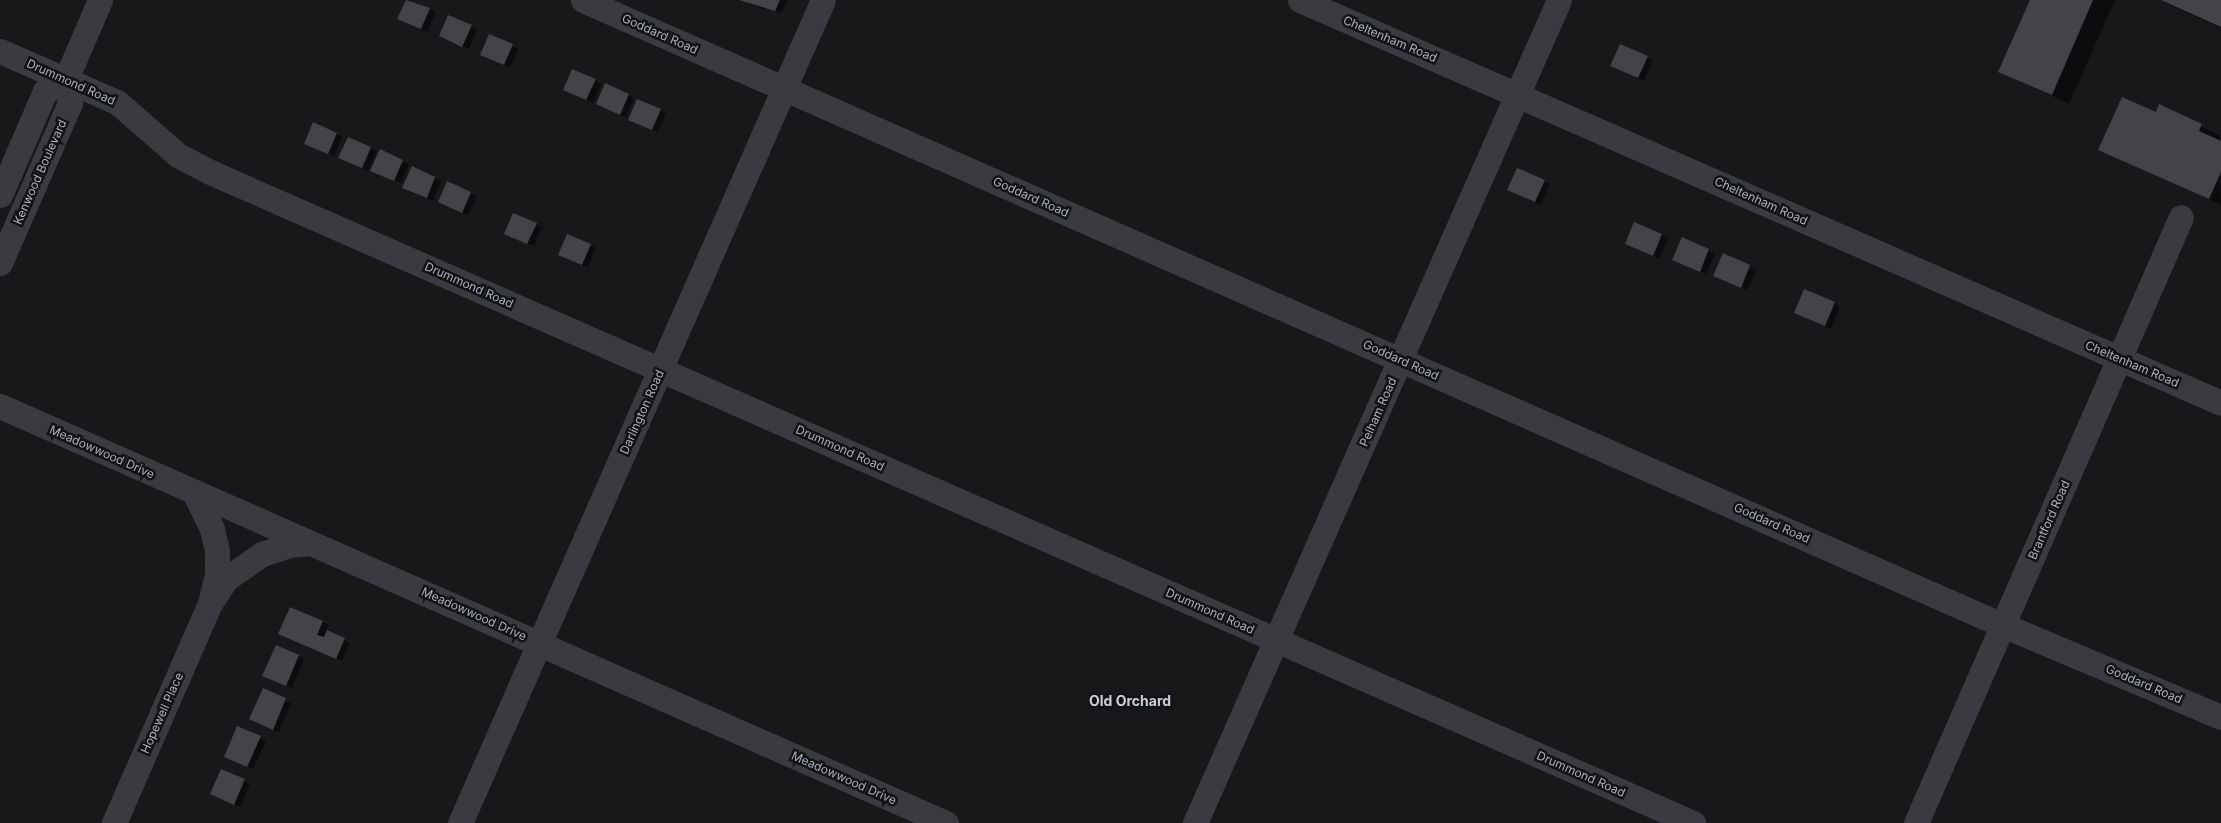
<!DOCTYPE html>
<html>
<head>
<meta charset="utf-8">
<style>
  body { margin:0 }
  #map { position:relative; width:2221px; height:823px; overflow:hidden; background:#18181b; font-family:Inter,sans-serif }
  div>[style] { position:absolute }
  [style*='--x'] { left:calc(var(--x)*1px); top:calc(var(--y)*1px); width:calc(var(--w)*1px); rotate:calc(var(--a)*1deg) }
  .shadow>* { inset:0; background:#0007 }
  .building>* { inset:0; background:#424448 }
  .minor>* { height:25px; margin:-12.5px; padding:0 12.5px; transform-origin:12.5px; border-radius:12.5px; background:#393b40 }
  span { translate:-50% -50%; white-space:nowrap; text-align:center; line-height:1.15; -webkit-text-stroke:5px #131316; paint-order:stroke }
  .street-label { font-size:12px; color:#aab1bb }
  .neighbourhood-label { font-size:14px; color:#cbcfd7; font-weight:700 }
</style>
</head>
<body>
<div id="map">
  <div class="shadow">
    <i style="clip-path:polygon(407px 0,436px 12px,427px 32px,399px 18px)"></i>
    <i style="clip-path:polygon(741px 0,787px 0,781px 14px,765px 6px,764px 10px)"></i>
    <i style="clip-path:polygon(2031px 0,2115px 0,2069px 104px,2000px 71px)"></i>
    <i style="clip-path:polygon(2161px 0,2221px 0,2221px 28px,2170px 5px)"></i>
    <i style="clip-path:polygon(471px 26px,477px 30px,469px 49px,446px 39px)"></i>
    <i style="clip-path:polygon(490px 36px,518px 49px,510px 68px,488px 58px)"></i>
    <i style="clip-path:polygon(1647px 57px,1653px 60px,1644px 81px,1618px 69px)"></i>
    <i style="clip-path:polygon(595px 80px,601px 84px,593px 103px,570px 93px)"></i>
    <i style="clip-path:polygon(628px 95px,634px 98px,626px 117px,604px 107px)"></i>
    <i style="clip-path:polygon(2159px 106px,2219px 135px,2221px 205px,2100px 149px,2156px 113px)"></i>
    <i style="clip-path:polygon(661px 110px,666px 113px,658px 132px,636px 122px)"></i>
    <i style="clip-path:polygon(336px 134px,342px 137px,334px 156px,311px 147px)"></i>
    <i style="clip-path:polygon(348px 138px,377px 151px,368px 171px,346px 161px)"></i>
    <i style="clip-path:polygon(380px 151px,409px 164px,401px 183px,378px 174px)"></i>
    <i style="clip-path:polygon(412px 168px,441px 181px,433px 201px,410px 191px)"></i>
    <i style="clip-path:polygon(1544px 181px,1550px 184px,1541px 205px,1515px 193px)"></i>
    <i style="clip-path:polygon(448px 183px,477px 196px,468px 215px,445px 205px)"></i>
    <i style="clip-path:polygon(536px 224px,542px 227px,534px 246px,511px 236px)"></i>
    <i style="clip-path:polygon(1662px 235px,1668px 238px,1659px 259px,1626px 244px)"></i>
    <i style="clip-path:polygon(1682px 239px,1715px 254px,1706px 274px,1679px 262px)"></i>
    <i style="clip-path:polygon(590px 245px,596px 248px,588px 267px,565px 258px)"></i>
    <i style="clip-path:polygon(1723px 255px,1756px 270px,1747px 290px,1720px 279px)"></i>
    <i style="clip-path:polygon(1834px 303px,1840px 307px,1831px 329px,1802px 316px)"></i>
    <i style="clip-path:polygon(291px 608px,329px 625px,326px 632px,350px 643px,342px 661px,286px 637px)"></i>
    <i style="clip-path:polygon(299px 656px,304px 659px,292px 688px,269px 678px)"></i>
    <i style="clip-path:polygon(263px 690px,291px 703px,279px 732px,256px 722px)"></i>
    <i style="clip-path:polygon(260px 737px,266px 741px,253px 769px,231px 760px)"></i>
    <i style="clip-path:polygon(244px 780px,250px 784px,240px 807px,217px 797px)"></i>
  </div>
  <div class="building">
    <i style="clip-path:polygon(406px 0,430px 8px,421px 29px,397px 19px)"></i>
    <i style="clip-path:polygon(739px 0,780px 0,775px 11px)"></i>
    <i style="clip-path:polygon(2030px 0,2093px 0,2052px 95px,1998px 72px)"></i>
    <i style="clip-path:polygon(2161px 0,2221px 0,2221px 27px)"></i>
    <i style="clip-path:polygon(448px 15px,472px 25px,462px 47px,439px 36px)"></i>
    <i style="clip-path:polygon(489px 34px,513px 44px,504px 65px,480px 55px)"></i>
    <i style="clip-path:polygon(1620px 44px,1648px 56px,1638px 78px,1610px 66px)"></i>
    <i style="clip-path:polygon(572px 69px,596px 79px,586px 100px,563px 90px)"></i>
    <i style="clip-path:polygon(605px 83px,629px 94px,620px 115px,596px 104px)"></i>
    <i style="clip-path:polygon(2122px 97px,2156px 112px,2159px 104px,2202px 124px,2199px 131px,2221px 141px,2221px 172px,2209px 199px,2098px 150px)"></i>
    <i style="clip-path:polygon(637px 99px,661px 109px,652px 130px,628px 120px)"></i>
    <i style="clip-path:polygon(313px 122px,337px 133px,328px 154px,304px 144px)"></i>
    <i style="clip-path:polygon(348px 137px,371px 147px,362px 168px,338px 158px)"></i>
    <i style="clip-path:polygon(380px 149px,403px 160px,394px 181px,370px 171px)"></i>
    <i style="clip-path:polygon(412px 166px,435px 177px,427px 198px,402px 188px)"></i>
    <i style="clip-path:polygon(1517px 168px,1545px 180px,1535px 202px,1507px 190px)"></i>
    <i style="clip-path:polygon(447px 181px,471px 192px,462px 213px,438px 202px)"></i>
    <i style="clip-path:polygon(513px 213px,537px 223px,527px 244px,504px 234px)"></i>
    <i style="clip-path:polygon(1634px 222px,1662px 234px,1653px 256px,1625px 244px)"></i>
    <i style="clip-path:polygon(567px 234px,591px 244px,582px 265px,558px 255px)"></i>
    <i style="clip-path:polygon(1682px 237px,1709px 249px,1700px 272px,1672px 260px)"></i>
    <i style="clip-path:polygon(1723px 253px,1750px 265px,1741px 288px,1713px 276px)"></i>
    <i style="clip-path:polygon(1804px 289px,1835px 302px,1825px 326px,1794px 313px)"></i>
    <i style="clip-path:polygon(290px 607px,323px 621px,317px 635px,324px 637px,327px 630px,345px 638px,336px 659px,278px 634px)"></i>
    <i style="clip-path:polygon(276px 645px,299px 655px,286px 686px,262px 676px)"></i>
    <i style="clip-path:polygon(263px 688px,286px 698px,273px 730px,249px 719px)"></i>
    <i style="clip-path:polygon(237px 726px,261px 736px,247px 767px,224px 757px)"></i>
    <i style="clip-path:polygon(221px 769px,245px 779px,234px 805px,210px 794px)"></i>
  </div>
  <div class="minor">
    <i style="--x:583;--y:0;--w:1531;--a:23.77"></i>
    <i style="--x:1984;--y:617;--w:257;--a:22.9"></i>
    <i style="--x:1300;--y:0;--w:1005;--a:23.63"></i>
    <i style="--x:0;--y:51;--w:128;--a:23.6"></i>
    <i style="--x:117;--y:102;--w:82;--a:41.1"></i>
    <i style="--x:179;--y:156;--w:35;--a:27"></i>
    <i style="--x:210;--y:172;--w:1620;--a:23.7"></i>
    <i style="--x:0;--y:195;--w:113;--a:-66.6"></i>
    <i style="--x:45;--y:91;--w:24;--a:-30"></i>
    <i style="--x:0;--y:263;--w:175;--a:-66.4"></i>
    <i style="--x:70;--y:103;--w:24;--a:-99"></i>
    <i style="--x:66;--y:79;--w:86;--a:-66.7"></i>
    <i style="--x:0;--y:406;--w:1034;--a:23.79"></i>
    <i style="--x:213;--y:599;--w:24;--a:-57"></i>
    <i style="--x:226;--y:579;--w:44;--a:-34.8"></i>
    <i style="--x:262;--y:554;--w:28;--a:-18"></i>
    <i style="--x:289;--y:545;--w:22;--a:-5"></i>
    <i style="--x:114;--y:823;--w:240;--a:-66.4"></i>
    <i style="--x:210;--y:603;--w:30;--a:-76"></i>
    <i style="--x:217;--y:574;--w:23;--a:-90"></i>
    <i style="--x:217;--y:551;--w:23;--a:-103"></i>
    <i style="--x:212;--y:529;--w:41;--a:-115.9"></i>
    <i style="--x:460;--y:823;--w:899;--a:-66.2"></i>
    <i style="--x:1195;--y:823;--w:900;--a:-66.14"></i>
    <i style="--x:1916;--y:823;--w:661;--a:-66.38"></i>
  </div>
  <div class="street-label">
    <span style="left:660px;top:34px;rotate:24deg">Goddard Road</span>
    <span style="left:1390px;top:39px;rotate:23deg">Cheltenham Road</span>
    <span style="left:71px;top:82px;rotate:24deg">Drummond Road</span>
    <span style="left:40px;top:172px;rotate:-66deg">Kenwood Boulevard</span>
    <span style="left:1031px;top:197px;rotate:24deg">Goddard Road</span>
    <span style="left:1761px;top:201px;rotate:24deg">Cheltenham Road</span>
    <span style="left:469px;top:285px;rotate:24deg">Drummond Road</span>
    <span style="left:1401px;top:360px;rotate:24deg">Goddard Road</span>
    <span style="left:2132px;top:364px;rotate:23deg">Cheltenham Road</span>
    <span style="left:642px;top:412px;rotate:-66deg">Darlington Road</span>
    <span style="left:1378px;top:412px;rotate:-66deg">Pelham Road</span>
    <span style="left:840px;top:448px;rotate:24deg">Drummond Road</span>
    <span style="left:102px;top:452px;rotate:24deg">Meadowwood Drive</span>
    <span style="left:2049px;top:520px;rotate:-66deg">Brantford Road</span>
    <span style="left:1772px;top:523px;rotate:24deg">Goddard Road</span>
    <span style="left:1210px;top:611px;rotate:24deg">Drummond Road</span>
    <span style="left:474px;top:614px;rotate:24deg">Meadowwood Drive</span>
    <span style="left:2144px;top:684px;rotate:23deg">Goddard Road</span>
    <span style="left:162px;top:713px;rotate:-66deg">Hopewell Place</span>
    <span style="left:1581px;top:774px;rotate:24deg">Drummond Road</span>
    <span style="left:844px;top:778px;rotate:24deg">Meadowwood Drive</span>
  </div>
  <div class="neighbourhood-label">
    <span style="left:1130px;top:701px">Old Orchard</span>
  </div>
</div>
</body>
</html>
